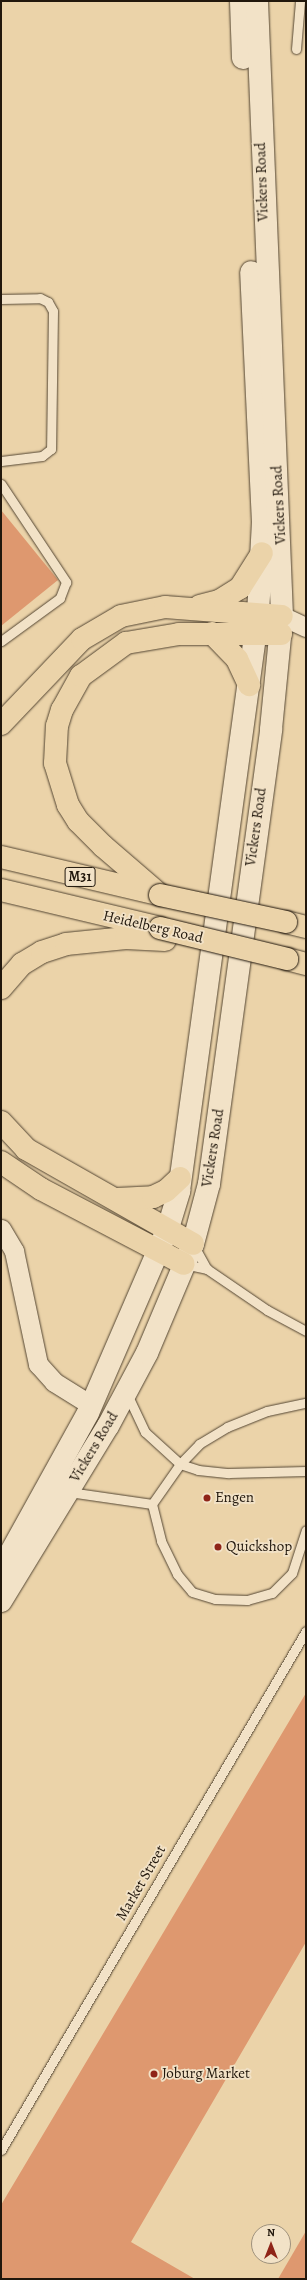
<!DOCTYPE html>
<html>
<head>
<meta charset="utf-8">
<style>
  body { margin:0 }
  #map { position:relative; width:307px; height:2280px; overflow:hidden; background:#ebd3a9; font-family:Alegreya,serif }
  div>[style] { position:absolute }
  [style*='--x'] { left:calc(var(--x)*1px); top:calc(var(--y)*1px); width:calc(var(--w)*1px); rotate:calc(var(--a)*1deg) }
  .building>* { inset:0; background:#de986f }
  .roads { filter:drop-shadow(0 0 1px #544633) drop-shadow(0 0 1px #544633) }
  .service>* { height:9px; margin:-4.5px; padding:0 4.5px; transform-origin:4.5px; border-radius:4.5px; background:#f2e2c7 }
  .minor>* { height:19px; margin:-9.5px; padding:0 9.5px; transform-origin:9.5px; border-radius:9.5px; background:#f2e2c7 }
  .secondary>* { height:22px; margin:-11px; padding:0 11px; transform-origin:11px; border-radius:11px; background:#f2e2c7 }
  .primary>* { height:22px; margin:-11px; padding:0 11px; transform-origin:11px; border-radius:11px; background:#ebd3a9 }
  .bridges { filter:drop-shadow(0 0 1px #21170c) drop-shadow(0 0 1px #21170c) }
  .primary-bridge>* { height:22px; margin:-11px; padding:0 11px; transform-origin:11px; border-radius:11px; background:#ebd3a9 }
  .dots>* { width:11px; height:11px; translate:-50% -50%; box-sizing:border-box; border:2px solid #f2e2c7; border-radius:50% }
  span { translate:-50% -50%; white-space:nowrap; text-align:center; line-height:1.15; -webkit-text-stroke:3.5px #f2e2c7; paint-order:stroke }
  .shield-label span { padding:1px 3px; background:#f2e2c7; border:1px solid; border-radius:3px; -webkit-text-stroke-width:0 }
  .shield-label { font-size:14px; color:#21170c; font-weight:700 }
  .street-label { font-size:15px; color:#21170c }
  .poi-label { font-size:15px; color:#21170c }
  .left { translate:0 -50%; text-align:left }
  .frame { position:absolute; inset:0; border:2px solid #21170c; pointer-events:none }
  .north { position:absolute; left:251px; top:2224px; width:40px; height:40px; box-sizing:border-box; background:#f2e2c7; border:1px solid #9e917c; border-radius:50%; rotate:0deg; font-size:11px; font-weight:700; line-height:16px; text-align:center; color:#21170c }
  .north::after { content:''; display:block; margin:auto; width:14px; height:18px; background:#8f2418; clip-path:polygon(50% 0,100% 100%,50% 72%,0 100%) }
</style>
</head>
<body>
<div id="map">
  <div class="building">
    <i style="clip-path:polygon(1px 510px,58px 580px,1px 626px)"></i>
    <i style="clip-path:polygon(306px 1693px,306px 1942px,131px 2242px,195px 2279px,1px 2279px,1px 2205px)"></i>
    <i style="clip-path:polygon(306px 2231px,306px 2279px,278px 2279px)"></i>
  </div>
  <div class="roads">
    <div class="service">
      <i style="--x:296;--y:49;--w:48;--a:-85.2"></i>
      <i style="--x:1;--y:299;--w:39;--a:-1"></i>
      <i style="--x:40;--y:298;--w:9;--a:27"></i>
      <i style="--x:48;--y:302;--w:10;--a:61"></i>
      <i style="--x:53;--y:311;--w:138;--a:90.8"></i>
      <i style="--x:51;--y:449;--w:11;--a:142"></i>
      <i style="--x:42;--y:456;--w:41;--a:173"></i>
      <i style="--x:1;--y:484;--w:118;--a:56.4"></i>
      <i style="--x:66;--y:582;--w:17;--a:111"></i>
      <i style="--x:60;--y:598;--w:73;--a:143.9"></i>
      <i style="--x:194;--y:1246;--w:26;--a:61"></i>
      <i style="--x:184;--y:1264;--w:24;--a:12"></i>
      <i style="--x:207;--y:1269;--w:73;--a:34.3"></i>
      <i style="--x:267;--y:1310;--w:44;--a:28.3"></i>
      <i style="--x:127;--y:1394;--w:42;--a:64.7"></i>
      <i style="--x:145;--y:1432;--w:47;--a:42.4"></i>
      <i style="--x:180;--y:1464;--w:19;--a:18"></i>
      <i style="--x:198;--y:1470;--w:31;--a:6"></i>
      <i style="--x:229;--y:1473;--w:77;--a:-1.5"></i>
      <i style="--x:69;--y:1492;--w:84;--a:8.2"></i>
      <i style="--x:152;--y:1504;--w:49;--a:-55"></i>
      <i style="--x:180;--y:1464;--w:28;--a:-46"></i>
      <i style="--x:199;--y:1444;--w:33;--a:-31"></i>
      <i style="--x:227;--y:1427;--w:43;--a:-21.8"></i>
      <i style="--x:267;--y:1411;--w:40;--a:-12"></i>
      <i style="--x:152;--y:1504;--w:38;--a:76"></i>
      <i style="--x:161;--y:1541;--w:37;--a:64"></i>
      <i style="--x:177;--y:1574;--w:23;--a:50"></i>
      <i style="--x:192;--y:1592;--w:24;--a:17"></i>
      <i style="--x:215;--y:1599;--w:32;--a:2"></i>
      <i style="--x:247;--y:1600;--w:26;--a:-16"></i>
      <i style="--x:272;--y:1593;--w:28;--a:-45"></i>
      <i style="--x:292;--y:1573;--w:45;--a:-72"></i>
      <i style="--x:1;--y:2150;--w:602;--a:-59.56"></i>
    </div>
    <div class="minor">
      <i style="--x:282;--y:616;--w:26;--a:25"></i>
      <i style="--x:1;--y:1229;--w:26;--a:59"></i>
      <i style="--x:14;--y:1251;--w:116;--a:78"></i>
      <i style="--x:38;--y:1364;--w:24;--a:48"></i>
      <i style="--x:54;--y:1382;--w:44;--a:31.9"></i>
    </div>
    <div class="secondary">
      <i style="--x:241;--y:1;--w:57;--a:88"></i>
      <i style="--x:1;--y:1570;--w:179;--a:-61"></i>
      <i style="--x:88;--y:1413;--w:202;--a:-66.6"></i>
      <i style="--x:168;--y:1228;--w:39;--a:-73"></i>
      <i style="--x:179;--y:1191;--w:582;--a:-82.2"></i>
      <i style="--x:258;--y:614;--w:91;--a:-86.9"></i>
      <i style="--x:263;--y:523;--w:251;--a:-92.7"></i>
      <i style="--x:1;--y:1601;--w:205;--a:-58.6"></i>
      <i style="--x:108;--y:1426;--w:83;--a:-61.9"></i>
      <i style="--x:147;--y:1353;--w:118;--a:-67.1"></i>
      <i style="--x:193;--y:1244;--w:62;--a:-75.1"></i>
      <i style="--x:209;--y:1184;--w:459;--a:-82.2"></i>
      <i style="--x:271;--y:729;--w:114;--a:-84.4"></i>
      <i style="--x:282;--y:616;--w:616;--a:-92.33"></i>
    </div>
    <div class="primary">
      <i style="--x:200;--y:606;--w:20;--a:-15"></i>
      <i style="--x:219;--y:601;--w:25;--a:-32"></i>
      <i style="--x:240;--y:588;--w:41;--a:-57.8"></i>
      <i style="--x:212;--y:633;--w:36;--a:46"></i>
      <i style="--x:237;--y:659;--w:29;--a:65"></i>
      <i style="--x:1;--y:724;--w:117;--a:-46.4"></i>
      <i style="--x:82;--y:639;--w:45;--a:-30.5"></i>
      <i style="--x:121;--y:616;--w:45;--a:-11.6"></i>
      <i style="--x:165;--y:607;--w:117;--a:4.4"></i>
      <i style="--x:1;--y:857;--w:160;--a:13.3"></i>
      <i style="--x:1;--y:890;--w:163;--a:13.4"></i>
      <i style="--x:160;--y:895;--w:75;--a:-139.3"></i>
      <i style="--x:103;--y:846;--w:35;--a:-135"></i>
      <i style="--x:78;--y:821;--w:19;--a:-122"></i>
      <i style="--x:68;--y:805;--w:44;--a:-107.2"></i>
      <i style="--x:55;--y:763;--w:37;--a:-87"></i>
      <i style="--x:57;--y:726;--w:17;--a:-73"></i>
      <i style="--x:62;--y:710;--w:39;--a:-61"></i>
      <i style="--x:81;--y:676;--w:56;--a:-36.3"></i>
      <i style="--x:126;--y:643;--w:54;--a:-9.6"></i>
      <i style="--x:179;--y:634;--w:102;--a:0"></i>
      <i style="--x:286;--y:922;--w:21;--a:14"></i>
      <i style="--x:287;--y:959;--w:20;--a:15"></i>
      <i style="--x:1;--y:988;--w:32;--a:-49"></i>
      <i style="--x:22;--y:964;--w:23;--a:-31"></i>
      <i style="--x:42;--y:952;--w:25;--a:-18"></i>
      <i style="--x:66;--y:944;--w:60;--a:-5.7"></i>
      <i style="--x:126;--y:938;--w:39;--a:3"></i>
      <i style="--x:1;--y:1122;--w:37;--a:47"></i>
      <i style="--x:26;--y:1149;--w:192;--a:29.6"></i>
      <i style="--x:1;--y:1162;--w:48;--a:34"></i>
      <i style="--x:41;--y:1189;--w:161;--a:27.7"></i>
      <i style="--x:117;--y:1199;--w:36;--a:-3"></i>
      <i style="--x:153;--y:1197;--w:14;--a:-25"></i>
      <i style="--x:166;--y:1191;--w:19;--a:-43"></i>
    </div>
  </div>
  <div class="bridges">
    <div class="primary-bridge">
      <i style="--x:160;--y:895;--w:129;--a:12.1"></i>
      <i style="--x:160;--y:928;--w:131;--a:13.7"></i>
    </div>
  </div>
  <div class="dots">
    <i style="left:207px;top:1498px;background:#8f2418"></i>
    <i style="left:218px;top:1547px;background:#8f2418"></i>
    <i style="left:154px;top:2074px;background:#8f2418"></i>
  </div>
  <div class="shield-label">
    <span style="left:80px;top:877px">M31</span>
  </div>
  <div class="street-label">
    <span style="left:262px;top:182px;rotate:-92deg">Vickers Road</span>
    <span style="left:279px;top:505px;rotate:-93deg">Vickers Road</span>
    <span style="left:256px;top:827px;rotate:-82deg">Vickers Road</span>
    <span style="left:153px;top:927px;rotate:13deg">Heidelberg Road</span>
    <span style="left:213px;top:1148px;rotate:-81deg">Vickers Road</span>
    <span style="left:94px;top:1447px;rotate:-59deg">Vickers Road</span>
    <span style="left:141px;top:1883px;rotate:-60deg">Market Street</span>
  </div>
  <div class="poi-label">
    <span class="left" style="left:215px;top:1498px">Engen</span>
    <span class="left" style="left:226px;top:1547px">Quickshop</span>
    <span class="left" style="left:162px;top:2074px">Joburg Market</span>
  </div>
  <div class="frame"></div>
  <div class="north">N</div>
</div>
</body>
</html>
